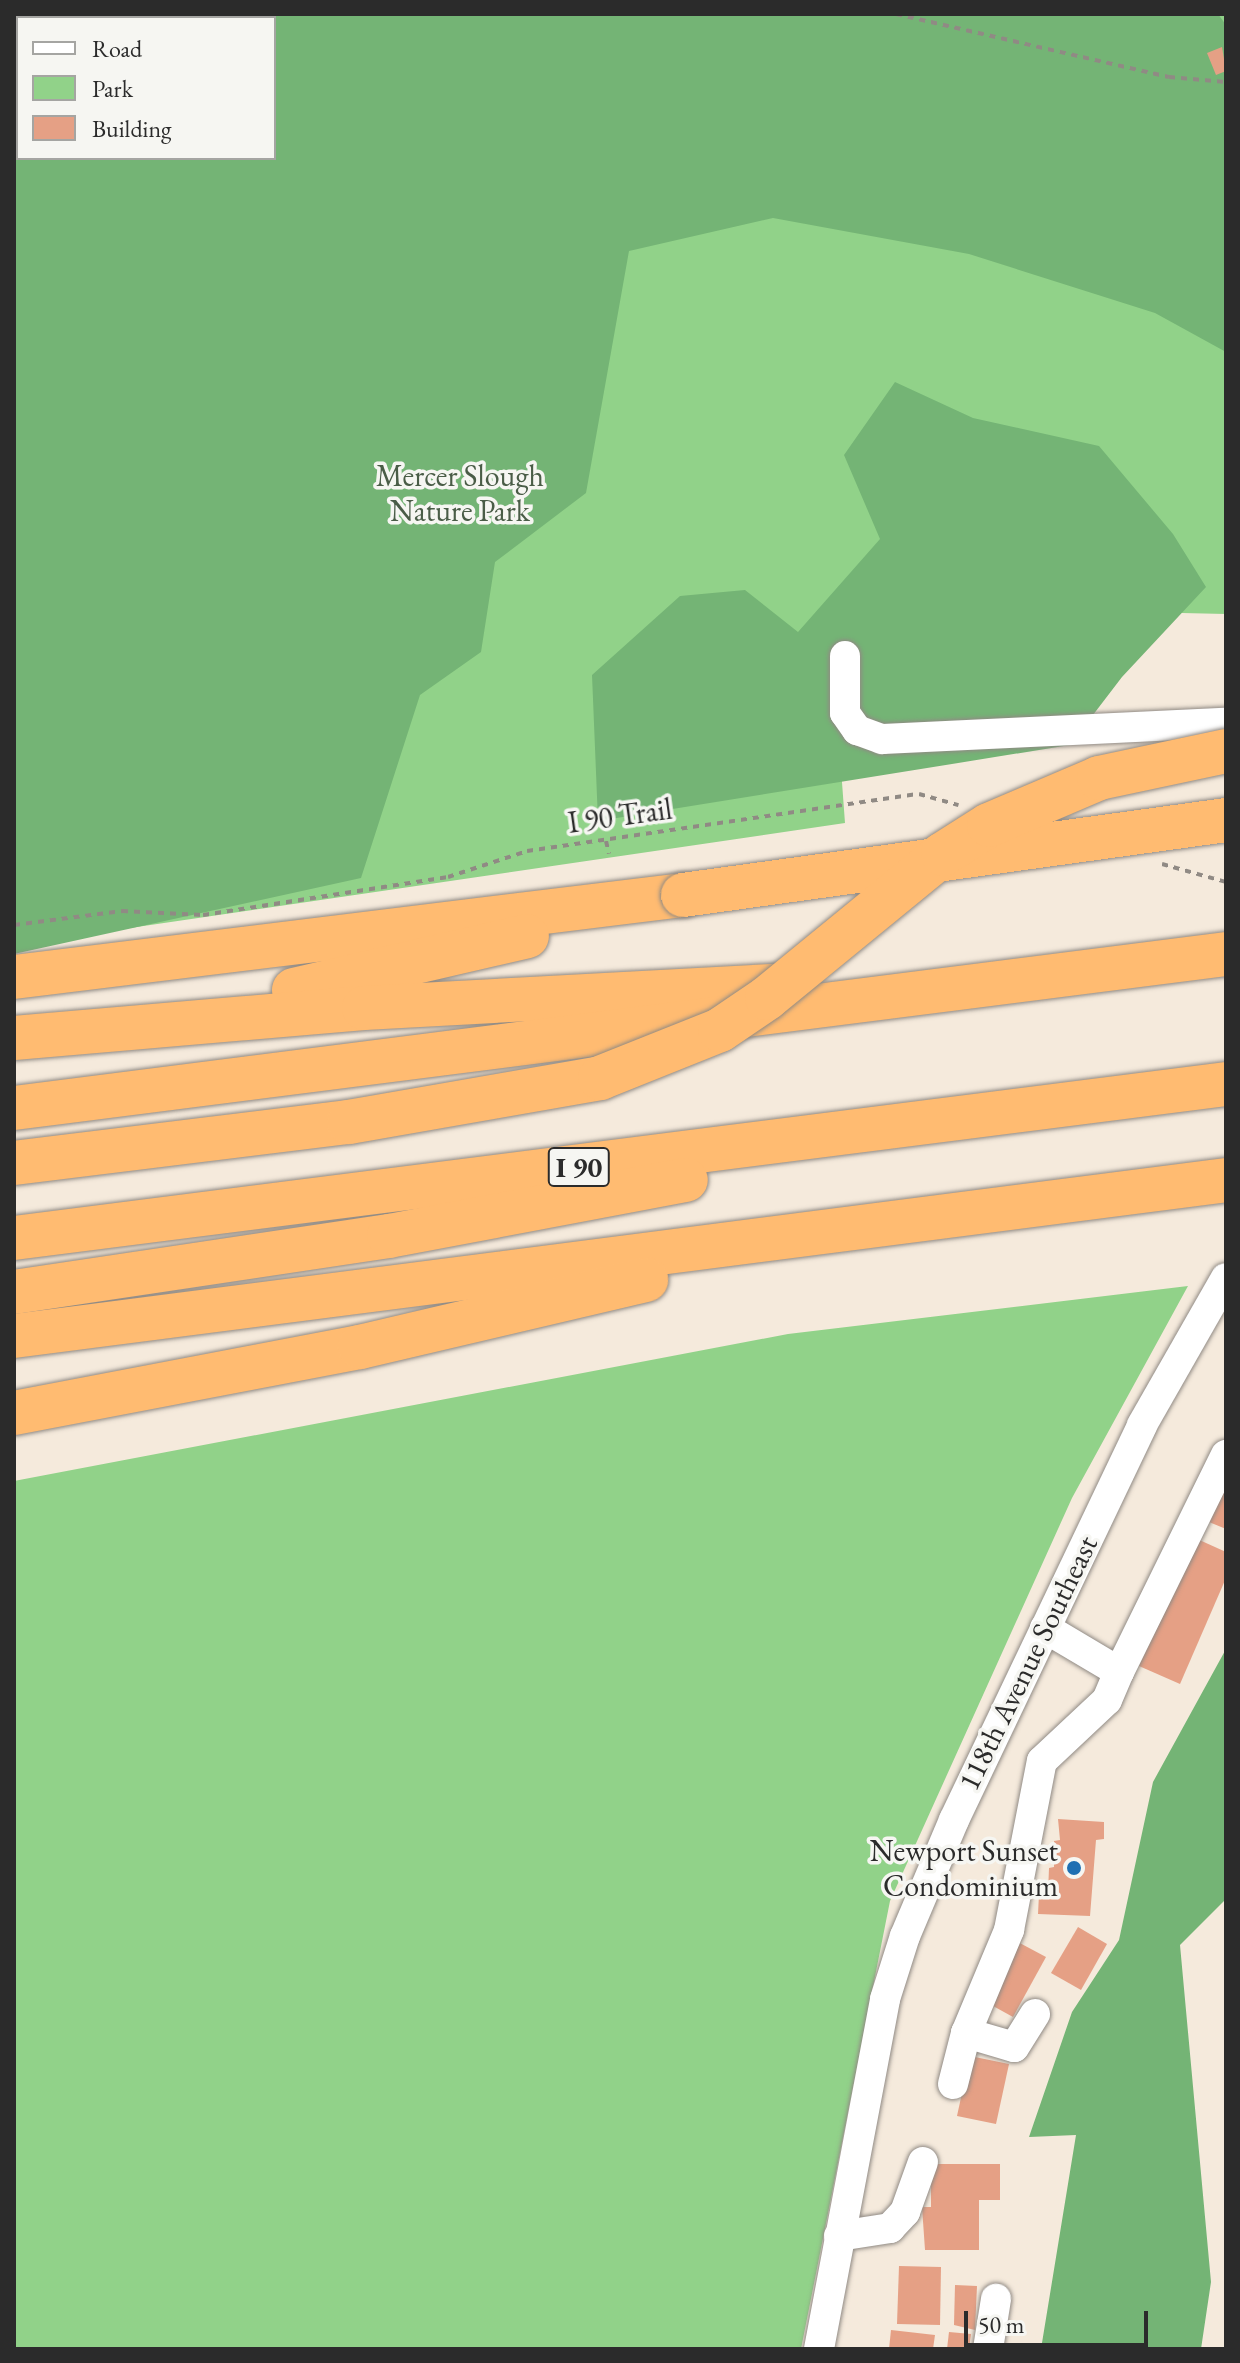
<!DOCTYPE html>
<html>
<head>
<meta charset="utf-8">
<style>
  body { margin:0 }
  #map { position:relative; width:1240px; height:2363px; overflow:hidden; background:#f5eadc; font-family:"EB Garamond",serif }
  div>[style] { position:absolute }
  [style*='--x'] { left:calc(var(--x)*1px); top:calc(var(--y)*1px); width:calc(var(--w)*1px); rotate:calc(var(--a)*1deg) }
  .green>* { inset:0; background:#91d289 }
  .forest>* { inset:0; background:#74b475 }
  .building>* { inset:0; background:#e5a085 }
  .path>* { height:4px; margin-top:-2px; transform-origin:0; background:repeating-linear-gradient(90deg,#908a84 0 6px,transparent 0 12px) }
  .roads { filter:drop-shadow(0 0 2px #908a84) drop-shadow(0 0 2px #908a84) }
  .minor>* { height:30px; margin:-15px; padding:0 15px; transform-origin:15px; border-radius:15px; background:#fff }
  .highway>* { height:44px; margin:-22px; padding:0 22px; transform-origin:22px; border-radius:22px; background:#ffbb71 }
  .bridges { filter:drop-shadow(0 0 2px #908a84) drop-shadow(0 0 2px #908a84) }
  .highway-bridge>* { height:44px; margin:-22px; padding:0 22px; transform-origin:22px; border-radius:22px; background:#ffbb71 }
  .dots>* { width:22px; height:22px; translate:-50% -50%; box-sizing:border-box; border:4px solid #f6f6f2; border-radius:50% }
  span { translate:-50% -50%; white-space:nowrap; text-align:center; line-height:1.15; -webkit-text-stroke:7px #f6f6f2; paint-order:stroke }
  .shield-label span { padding:2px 6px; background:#f6f6f2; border:2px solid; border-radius:6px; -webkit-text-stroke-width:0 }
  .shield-label { font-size:28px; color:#2b2b2b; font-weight:700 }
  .park-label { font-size:30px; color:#4a5d47 }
  .street-label { font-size:30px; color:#2b2b2b }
  .poi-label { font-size:30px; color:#2b2b2b }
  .right { translate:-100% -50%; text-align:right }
  .frame { position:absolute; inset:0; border:16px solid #2b2b2b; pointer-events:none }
  .legend { position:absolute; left:16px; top:16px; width:260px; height:144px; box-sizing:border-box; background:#f6f6f2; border:2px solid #a5a5a2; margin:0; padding:10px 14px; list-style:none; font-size:24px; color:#2b2b2b }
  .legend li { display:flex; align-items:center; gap:16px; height:40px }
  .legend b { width:40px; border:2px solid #a5a5a2 }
  .scale { position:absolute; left:964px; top:2311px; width:184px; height:36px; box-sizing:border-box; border:4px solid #2b2b2b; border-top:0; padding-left:10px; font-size:24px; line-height:28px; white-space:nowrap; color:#2b2b2b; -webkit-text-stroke:6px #f6f6f2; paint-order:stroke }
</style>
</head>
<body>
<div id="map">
  <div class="green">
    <i style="clip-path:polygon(evenodd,14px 14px,1226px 14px,1226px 614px,829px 605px,845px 823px,14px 945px,14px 14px,18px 18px,274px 18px,274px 158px,18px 158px,18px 18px)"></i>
    <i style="clip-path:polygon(1188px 1286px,1072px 1498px,890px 1901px,801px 2349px,14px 2349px,14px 1481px,788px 1334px)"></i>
  </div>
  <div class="forest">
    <i style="clip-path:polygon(evenodd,14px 14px,1218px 14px,1226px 25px,1226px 352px,1155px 313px,969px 254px,773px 218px,629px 251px,586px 493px,495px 562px,481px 652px,420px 695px,361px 878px,14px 954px,14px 14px,18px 18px,274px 18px,274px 158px,18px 158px,18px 18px)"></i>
    <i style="clip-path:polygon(895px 382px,973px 418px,1099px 446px,1173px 534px,1206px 587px,1122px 677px,1070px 745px,598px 821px,592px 675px,680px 596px,745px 590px,798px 632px,880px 539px,844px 455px)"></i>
    <i style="clip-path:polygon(1226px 1649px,1226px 1899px,1180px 1945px,1211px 2282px,1201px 2349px,1041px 2349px,1076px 2135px,1029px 2137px,1072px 2012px,1119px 1940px,1153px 1782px)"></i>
  </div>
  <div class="building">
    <i style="clip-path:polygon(1222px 47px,1226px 71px,1216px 75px,1207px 53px)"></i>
    <i style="clip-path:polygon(1226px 1482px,1226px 1529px,1209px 1522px)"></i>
    <i style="clip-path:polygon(1195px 1538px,1226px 1552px,1226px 1578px,1180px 1684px,1139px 1666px)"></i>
    <i style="clip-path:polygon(1058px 1819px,1104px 1822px,1104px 1839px,1096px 1840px,1090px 1916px,1038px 1914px,1039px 1894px,1048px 1893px,1049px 1868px,1054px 1867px,1054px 1841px,1060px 1840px)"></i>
    <i style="clip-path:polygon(1078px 1927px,1107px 1944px,1081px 1990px,1051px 1973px)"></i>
    <i style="clip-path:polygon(1016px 1941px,1046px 1957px,1013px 2017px,984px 2001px)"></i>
    <i style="clip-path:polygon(970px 2056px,1009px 2064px,996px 2124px,957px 2116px)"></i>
    <i style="clip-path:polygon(931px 2164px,1000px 2164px,1000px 2200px,979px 2200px,979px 2250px,925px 2250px,922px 2207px,931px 2207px)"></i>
    <i style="clip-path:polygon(899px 2266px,941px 2267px,940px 2325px,897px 2324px)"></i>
    <i style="clip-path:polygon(955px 2285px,977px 2286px,975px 2330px,954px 2325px)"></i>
    <i style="clip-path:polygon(891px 2330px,935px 2335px,933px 2349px,889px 2349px)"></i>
    <i style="clip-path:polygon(949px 2332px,971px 2334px,969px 2349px,947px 2349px)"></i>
  </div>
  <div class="path">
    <i style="--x:896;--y:14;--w:280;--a:13"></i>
    <i style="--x:1169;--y:77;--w:57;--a:5"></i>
    <i style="--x:606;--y:841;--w:13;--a:77"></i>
    <i style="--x:1162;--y:864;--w:66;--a:15.7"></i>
    <i style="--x:14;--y:925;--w:109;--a:-7.4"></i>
    <i style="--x:122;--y:911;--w:81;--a:2.8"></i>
    <i style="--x:203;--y:915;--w:248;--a:-8.8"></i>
    <i style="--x:448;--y:877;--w:83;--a:-18.2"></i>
    <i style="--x:527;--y:851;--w:396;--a:-8.3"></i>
    <i style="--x:919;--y:794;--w:41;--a:15.8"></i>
    <i style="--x:1226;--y:1232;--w:8;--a:-90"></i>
  </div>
  <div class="roads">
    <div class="minor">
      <i style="--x:845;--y:656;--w:57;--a:90"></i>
      <i style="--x:845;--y:713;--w:21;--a:55"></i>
      <i style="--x:857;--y:730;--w:27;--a:20"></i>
      <i style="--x:882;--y:739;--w:344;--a:-2.7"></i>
      <i style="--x:1045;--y:1628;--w:86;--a:30.7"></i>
      <i style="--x:1119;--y:1672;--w:242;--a:-63.8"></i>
      <i style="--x:1035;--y:2014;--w:39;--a:122"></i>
      <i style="--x:1014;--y:2047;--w:50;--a:-163.7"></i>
      <i style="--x:966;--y:2033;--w:112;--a:-67.3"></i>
      <i style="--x:1009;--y:1930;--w:172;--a:-79"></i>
      <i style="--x:1042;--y:1761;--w:89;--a:-43.2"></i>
      <i style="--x:1107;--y:1700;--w:30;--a:-67"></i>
      <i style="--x:953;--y:2084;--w:53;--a:-75.7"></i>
      <i style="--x:839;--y:2236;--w:52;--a:-8.9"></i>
      <i style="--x:890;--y:2228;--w:22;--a:-47"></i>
      <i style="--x:905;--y:2212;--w:53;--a:-70.2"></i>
      <i style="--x:819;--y:2349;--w:356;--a:-79.3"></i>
      <i style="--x:885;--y:1999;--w:66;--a:-72.4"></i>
      <i style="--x:905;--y:1936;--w:126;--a:-67.1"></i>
      <i style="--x:954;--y:1820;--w:437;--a:-64.5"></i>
      <i style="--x:1142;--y:1425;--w:169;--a:-60.3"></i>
      <i style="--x:988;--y:2349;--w:51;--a:-80.9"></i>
    </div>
    <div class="highway">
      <i style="--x:14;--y:977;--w:674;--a:-6.99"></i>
      <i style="--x:294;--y:990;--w:239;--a:-13"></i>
      <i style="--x:14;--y:1038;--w:351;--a:-4.9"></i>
      <i style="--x:364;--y:1008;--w:409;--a:-3.1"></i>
      <i style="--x:14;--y:1108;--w:1222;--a:-7.24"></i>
      <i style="--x:14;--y:1238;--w:1222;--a:-7.24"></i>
      <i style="--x:14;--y:1292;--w:379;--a:-8.5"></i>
      <i style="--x:389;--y:1236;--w:302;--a:-10.7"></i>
      <i style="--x:14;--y:1336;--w:1222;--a:-7.33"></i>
      <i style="--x:14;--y:1413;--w:352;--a:-10.8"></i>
      <i style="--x:360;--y:1347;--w:294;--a:-13.2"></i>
    </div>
  </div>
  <div class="bridges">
    <div class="highway-bridge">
      <i style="--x:683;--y:895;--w:548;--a:-7.86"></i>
      <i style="--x:14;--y:1163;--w:337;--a:-7"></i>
      <i style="--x:349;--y:1122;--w:255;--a:-9.9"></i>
      <i style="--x:600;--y:1078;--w:129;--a:-21.8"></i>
      <i style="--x:720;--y:1030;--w:57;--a:-34.2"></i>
      <i style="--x:767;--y:998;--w:227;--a:-39.3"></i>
      <i style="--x:943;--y:854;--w:54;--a:-32.2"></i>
      <i style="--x:989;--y:825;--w:120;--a:-23.1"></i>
      <i style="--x:1099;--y:778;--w:130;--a:-12"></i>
    </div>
  </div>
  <div class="dots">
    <i style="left:1074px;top:1868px;background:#1f6fb2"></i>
  </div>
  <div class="shield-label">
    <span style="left:579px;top:1167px">I 90</span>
  </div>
  <div class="park-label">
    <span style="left:460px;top:493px">Mercer Slough<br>Nature Park</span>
  </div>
  <div class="street-label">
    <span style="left:620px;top:816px;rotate:-8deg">I 90 Trail</span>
    <span style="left:1028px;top:1663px;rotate:-64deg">118th Avenue Southeast</span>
  </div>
  <div class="poi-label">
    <span class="right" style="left:1058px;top:1868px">Newport Sunset<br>Condominium</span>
  </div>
  <div class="frame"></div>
  <ul class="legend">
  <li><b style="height:10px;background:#fff"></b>Road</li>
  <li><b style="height:22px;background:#91d289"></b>Park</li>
  <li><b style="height:22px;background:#e5a085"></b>Building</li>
  </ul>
  <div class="scale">50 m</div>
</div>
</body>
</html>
